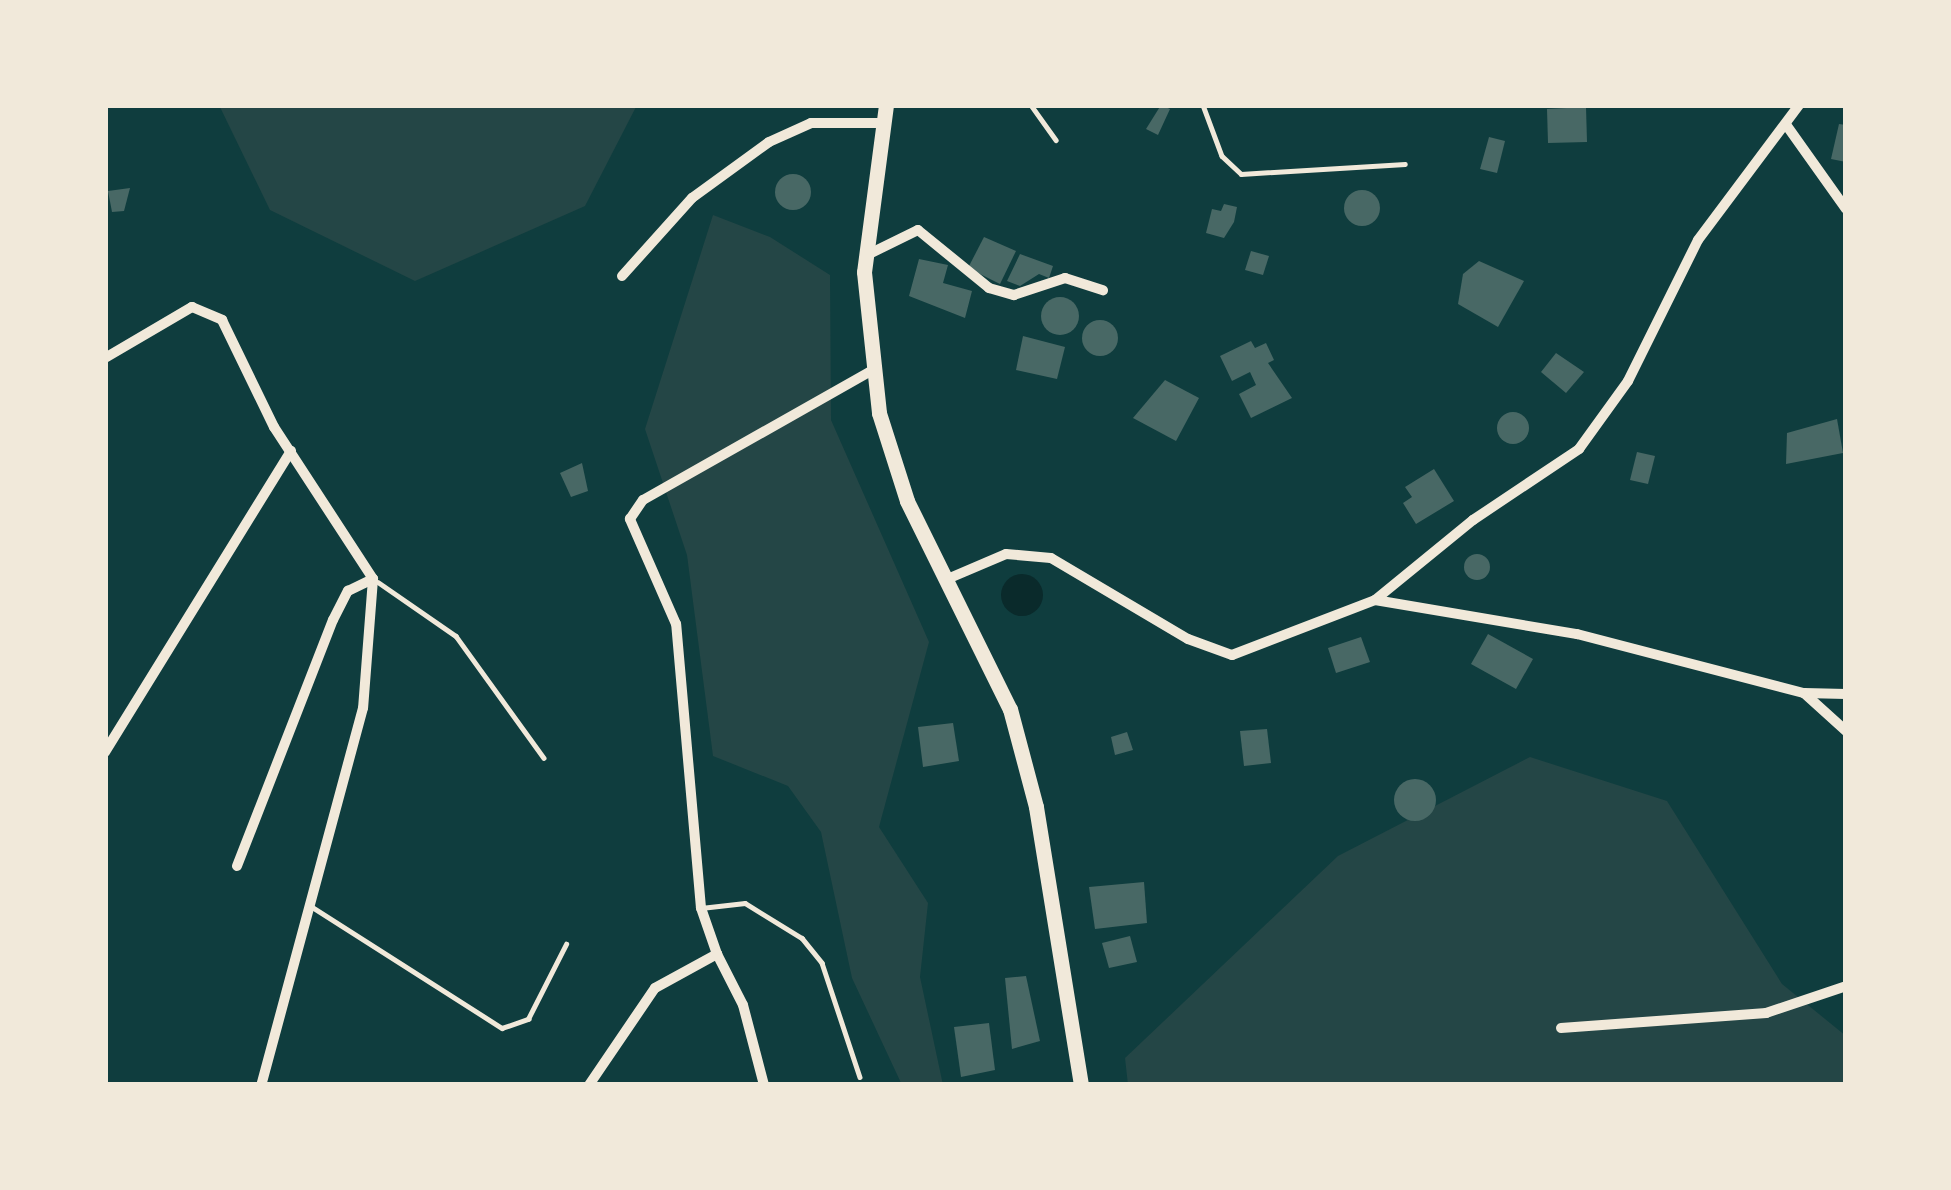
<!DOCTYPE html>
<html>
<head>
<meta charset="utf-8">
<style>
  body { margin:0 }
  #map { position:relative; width:1951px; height:1190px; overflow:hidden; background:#0f3d3e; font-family:Bitter,serif }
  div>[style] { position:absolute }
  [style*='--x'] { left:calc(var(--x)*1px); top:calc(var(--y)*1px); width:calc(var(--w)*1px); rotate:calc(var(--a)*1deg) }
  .green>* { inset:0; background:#244646 }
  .water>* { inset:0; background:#0a2a2b }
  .round { border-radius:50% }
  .building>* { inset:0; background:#486865 }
  .service>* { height:4.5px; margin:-2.25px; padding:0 2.25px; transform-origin:2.25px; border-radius:2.25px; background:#f1e9da }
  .minor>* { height:10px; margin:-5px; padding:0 5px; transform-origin:5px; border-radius:5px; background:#f1e9da }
  .secondary>* { height:15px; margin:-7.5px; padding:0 7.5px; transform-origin:7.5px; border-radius:7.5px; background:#f1e9da }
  span { translate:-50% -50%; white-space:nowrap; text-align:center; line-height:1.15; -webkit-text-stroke:9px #f1e9da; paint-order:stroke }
  .frame { position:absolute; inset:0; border:108px solid #f1e9da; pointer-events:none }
</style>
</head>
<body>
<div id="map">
  <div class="green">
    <i style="clip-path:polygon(219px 105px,637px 105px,585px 206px,415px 281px,270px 210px)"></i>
    <i style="clip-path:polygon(713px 215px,770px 237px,830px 275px,831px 420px,929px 642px,879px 827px,928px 903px,920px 977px,943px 1085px,902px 1085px,852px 978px,821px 832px,788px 786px,713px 756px,687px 555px,645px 429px)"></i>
    <i style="clip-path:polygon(1530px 757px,1667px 801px,1782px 984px,1846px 1036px,1846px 1085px,1128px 1085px,1125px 1058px,1338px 856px)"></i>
  </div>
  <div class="water">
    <i class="round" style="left:1001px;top:574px;width:42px;height:42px"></i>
  </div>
  <div class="building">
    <i style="clip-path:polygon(1161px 105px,1170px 109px,1158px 135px,1146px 129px)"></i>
    <i style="clip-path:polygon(1586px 107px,1587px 142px,1548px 143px,1547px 109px)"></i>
    <i style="clip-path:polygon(1839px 124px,1846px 125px,1846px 162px,1831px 159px)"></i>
    <i style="clip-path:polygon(1489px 137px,1505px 141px,1497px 173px,1480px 169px)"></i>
    <i class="round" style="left:775px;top:174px;width:36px;height:36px"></i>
    <i style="clip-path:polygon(130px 188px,124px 211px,112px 212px,108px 191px)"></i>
    <i class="round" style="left:1344px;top:190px;width:36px;height:36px"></i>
    <i style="clip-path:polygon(1224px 204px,1237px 207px,1234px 222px,1224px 238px,1206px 233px,1212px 209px,1221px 211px)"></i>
    <i style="clip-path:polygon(984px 237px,1016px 251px,1000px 284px,968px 268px)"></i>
    <i style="clip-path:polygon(1251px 251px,1269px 256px,1263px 275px,1245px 270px)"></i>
    <i style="clip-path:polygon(1020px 254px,1053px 266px,1049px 278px,1039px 274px,1020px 286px,1007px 281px)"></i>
    <i style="clip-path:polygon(919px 259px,948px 265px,943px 283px,972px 291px,965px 318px,909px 296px)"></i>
    <i style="clip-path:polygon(1479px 261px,1524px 281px,1498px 327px,1458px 304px,1463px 274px)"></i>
    <i class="round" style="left:1041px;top:297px;width:38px;height:38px"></i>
    <i class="round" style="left:1082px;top:320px;width:36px;height:36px"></i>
    <i style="clip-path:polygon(1023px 336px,1065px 347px,1057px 379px,1016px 370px)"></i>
    <i style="clip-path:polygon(1251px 341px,1255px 348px,1266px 343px,1274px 360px,1268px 363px,1292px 398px,1251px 418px,1239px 394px,1256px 385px,1250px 372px,1232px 381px,1220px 356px)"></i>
    <i style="clip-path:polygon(1556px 353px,1584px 372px,1566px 393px,1541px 372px)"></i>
    <i style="clip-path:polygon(1165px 380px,1199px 398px,1176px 441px,1133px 418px)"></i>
    <i class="round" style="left:1497px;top:412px;width:32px;height:32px"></i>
    <i style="clip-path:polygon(1837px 419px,1843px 453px,1786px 464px,1787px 433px)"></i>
    <i style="clip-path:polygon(1637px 452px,1655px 456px,1648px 484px,1630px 480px)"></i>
    <i style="clip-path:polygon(582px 463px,588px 491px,571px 497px,560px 473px)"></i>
    <i style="clip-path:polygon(1434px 469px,1454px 501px,1416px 524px,1403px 503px,1412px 497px,1405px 487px)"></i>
    <i class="round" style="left:1464px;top:554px;width:26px;height:26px"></i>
    <i style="clip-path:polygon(1488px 634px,1533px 659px,1516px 689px,1471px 664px)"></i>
    <i style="clip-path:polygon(1361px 637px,1370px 662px,1336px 673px,1328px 648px)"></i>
    <i style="clip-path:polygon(953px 723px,959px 761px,923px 767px,918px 727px)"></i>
    <i style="clip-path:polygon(1267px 729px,1271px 763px,1244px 766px,1240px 731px)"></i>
    <i style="clip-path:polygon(1127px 732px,1133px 750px,1115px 755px,1111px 737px)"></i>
    <i class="round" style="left:1394px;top:779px;width:42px;height:42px"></i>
    <i style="clip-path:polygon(1144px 882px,1147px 923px,1095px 929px,1089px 887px)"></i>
    <i style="clip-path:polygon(1130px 936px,1137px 962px,1109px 968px,1102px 943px)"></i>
    <i style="clip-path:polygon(1026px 976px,1040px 1041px,1012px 1049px,1005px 978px)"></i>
    <i style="clip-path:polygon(989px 1023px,995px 1070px,961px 1077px,954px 1027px)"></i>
  </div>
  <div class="service">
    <i style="--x:1031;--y:105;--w:43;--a:54.5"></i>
    <i style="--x:1203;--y:105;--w:54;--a:69.6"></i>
    <i style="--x:1222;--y:156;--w:26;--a:43"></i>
    <i style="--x:1241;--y:174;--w:164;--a:-3.5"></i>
    <i style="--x:378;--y:582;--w:95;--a:34.7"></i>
    <i style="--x:456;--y:636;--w:150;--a:54.2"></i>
    <i style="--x:309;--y:905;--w:229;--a:32.5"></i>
    <i style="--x:502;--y:1028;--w:28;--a:-19"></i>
    <i style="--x:528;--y:1019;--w:84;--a:-63.1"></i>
    <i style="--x:701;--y:908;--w:44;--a:-6.5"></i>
    <i style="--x:745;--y:903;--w:67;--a:31.6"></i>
    <i style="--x:802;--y:938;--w:32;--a:51"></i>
    <i style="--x:822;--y:963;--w:120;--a:71.6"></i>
  </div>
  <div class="minor">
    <i style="--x:1787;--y:126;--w:102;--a:54.6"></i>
    <i style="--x:865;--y:256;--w:59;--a:-26.1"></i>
    <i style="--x:918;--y:230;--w:92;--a:39.2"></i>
    <i style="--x:989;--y:288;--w:26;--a:16"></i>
    <i style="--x:1014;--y:295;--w:54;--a:-18.4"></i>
    <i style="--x:1065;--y:278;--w:40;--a:18"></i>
    <i style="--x:622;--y:276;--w:105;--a:-48.1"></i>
    <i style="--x:692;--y:198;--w:95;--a:-36"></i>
    <i style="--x:769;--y:142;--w:46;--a:-24.3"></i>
    <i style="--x:811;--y:123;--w:69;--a:0"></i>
    <i style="--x:105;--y:358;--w:101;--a:-30.4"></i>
    <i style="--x:192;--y:307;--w:33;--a:23"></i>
    <i style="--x:222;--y:320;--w:119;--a:64.1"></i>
    <i style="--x:274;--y:427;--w:181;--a:56.9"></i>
    <i style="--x:373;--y:579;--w:129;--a:94.4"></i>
    <i style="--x:363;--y:708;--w:391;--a:105.1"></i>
    <i style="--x:945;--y:580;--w:66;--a:-23.1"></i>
    <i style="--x:1006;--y:554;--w:45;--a:5.1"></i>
    <i style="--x:1051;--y:558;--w:159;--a:30.6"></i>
    <i style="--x:1188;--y:639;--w:47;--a:20"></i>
    <i style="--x:1232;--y:655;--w:153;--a:-21"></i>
    <i style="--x:1375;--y:600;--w:127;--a:-39.2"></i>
    <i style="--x:1473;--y:520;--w:128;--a:-33.8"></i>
    <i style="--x:1579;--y:449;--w:84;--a:-54.2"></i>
    <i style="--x:1628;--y:381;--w:157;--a:-63.6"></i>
    <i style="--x:1698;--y:240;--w:169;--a:-53.2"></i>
    <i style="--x:1375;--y:600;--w:205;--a:9.6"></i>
    <i style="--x:1577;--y:634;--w:235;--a:14.6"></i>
    <i style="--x:1804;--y:693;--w:42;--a:1.4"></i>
    <i style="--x:1804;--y:693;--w:57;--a:42.1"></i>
    <i style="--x:105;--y:752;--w:354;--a:-58.3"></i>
    <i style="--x:237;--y:866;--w:264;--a:-68.7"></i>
    <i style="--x:333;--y:620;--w:33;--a:-63"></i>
    <i style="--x:348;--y:591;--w:28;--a:-26"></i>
    <i style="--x:717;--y:954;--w:57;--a:63"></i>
    <i style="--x:743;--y:1005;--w:83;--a:75.3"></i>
    <i style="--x:1561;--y:1028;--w:206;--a:-4.2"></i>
    <i style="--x:1766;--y:1013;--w:84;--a:-18.6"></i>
    <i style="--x:589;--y:1085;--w:117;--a:-55.8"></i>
    <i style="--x:655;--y:988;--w:71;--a:-28.7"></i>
    <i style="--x:717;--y:954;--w:49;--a:-109.2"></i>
    <i style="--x:701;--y:908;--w:285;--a:-95"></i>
    <i style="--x:676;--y:624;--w:115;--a:-113.7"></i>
    <i style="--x:630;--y:519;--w:23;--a:-56"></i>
    <i style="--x:643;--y:500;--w:262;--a:-29.5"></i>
  </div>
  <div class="secondary">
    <i style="--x:886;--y:105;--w:168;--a:97.5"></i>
    <i style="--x:864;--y:272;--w:142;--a:83.9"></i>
    <i style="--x:879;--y:413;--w:92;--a:72.3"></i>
    <i style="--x:907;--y:501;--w:232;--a:63.7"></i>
    <i style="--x:1010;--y:709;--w:101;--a:75.1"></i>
    <i style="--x:1036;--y:807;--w:282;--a:80.8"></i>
  </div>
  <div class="frame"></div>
</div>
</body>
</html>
